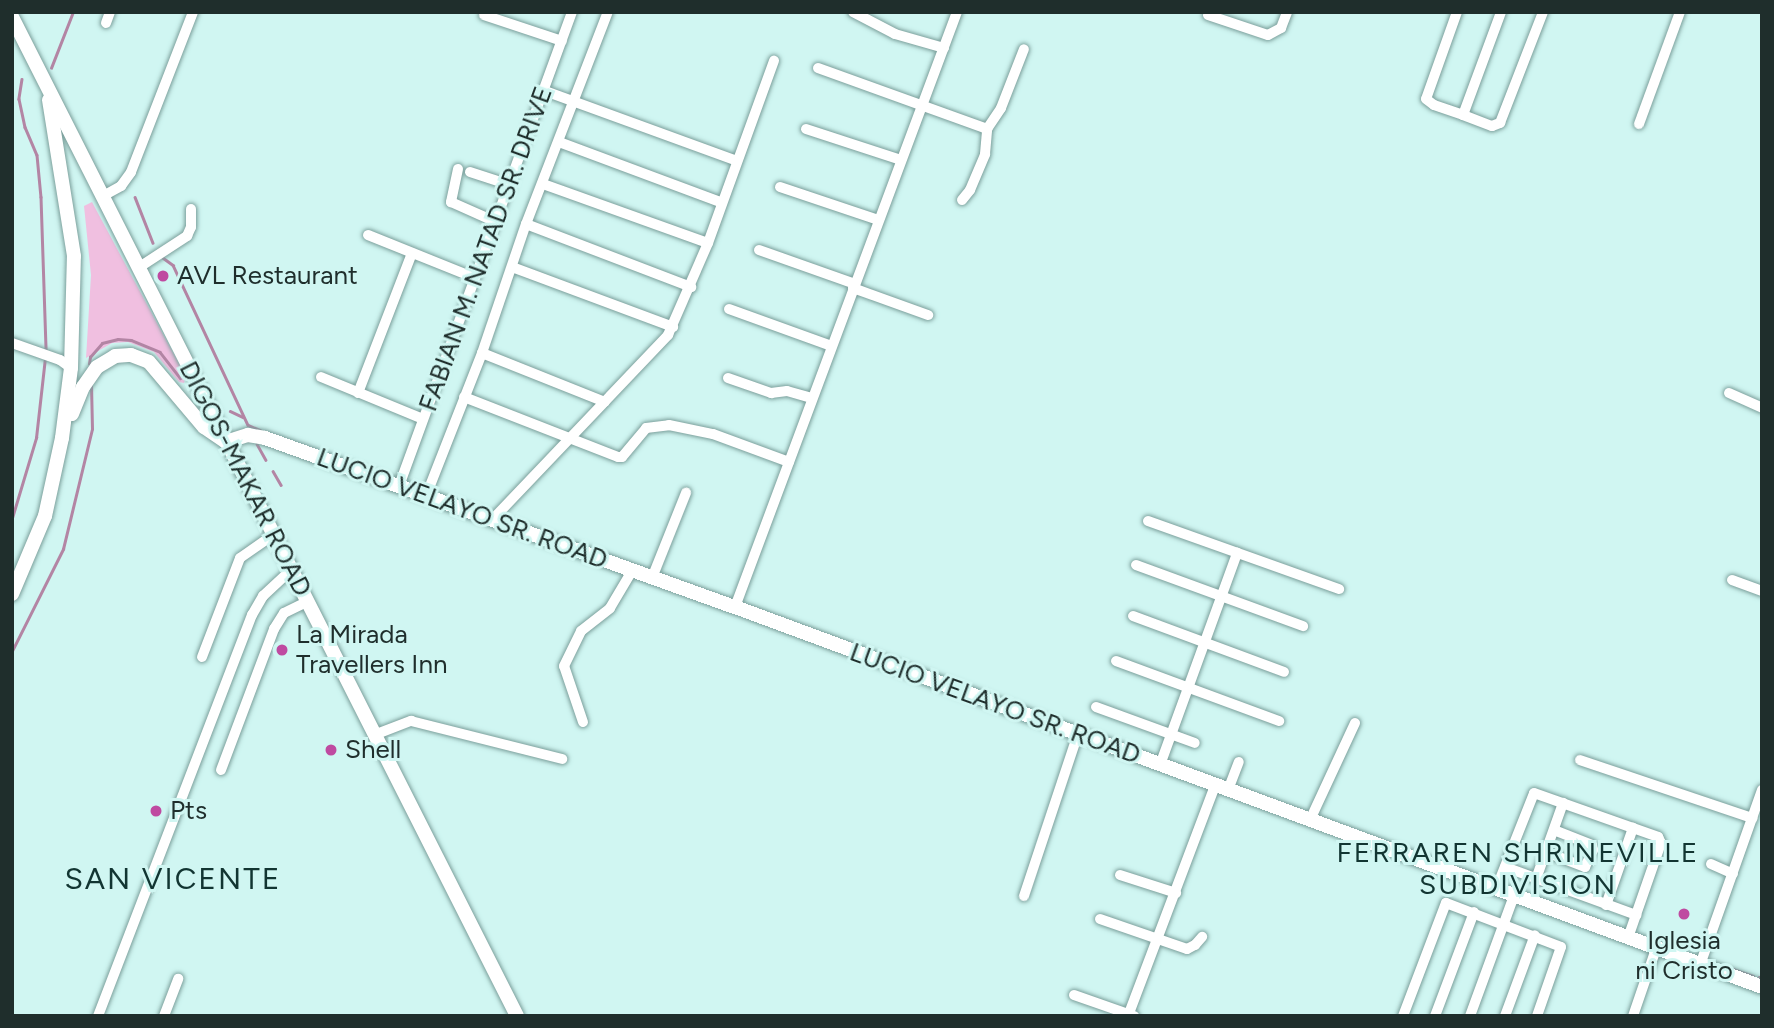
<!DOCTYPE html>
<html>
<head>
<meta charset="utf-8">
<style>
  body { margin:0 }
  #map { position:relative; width:1774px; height:1028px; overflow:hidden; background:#d0f6f2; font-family:Figtree,sans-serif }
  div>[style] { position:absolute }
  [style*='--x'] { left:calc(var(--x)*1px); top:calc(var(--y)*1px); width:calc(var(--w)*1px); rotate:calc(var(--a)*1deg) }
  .green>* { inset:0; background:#f0bfe0 }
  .stream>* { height:2.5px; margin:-1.25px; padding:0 1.25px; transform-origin:1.25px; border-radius:1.25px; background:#b385a4 }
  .roads { filter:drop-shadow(0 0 2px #7b9f9b) drop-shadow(0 0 2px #7b9f9b) }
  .minor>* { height:10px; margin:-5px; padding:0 5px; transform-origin:5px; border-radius:5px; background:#fff }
  .major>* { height:14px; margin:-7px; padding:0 7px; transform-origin:7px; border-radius:7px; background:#fff }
  .dots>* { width:19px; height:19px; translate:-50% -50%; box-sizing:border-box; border:4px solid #d0f6f2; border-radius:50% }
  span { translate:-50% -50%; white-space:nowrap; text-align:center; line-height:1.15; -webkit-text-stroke:6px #d0f6f2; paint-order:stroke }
  .street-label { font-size:26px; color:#1f2e2c }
  .poi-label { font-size:26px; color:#1f2e2c }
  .left { translate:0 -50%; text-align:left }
  .neighbourhood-label { font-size:28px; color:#123532; letter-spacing:2px }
  .quarter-label { font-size:30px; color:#123532; letter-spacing:2px }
  .frame { position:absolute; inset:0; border:14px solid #1f2e2c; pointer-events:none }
</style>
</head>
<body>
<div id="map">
  <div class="green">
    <i style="clip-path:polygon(92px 202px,186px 377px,184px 383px,179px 382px,154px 352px,128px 342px,112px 343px,86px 358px,91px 275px,84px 206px)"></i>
  </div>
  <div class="stream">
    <i style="--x:51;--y:68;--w:60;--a:-68.6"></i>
    <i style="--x:22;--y:79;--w:20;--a:99"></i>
    <i style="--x:19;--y:99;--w:29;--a:78"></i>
    <i style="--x:25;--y:127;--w:30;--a:67"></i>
    <i style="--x:37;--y:155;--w:42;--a:84.6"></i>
    <i style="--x:41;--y:197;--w:154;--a:88.1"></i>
    <i style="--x:135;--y:197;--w:49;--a:68.6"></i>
    <i style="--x:162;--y:257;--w:14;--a:36"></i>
    <i style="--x:173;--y:265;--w:177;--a:64.9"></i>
    <i style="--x:248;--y:425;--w:13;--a:23"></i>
    <i style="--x:89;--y:364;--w:7;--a:-82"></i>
    <i style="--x:90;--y:357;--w:18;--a:-49"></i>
    <i style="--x:102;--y:343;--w:16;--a:-14"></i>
    <i style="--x:118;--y:339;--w:13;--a:4"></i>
    <i style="--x:131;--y:340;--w:31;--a:22"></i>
    <i style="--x:160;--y:352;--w:33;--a:52"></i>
    <i style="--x:230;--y:411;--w:14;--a:25"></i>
    <i style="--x:257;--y:444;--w:18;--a:61"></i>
    <i style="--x:273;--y:471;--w:16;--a:60"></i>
    <i style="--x:12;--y:518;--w:84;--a:-73.3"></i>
    <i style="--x:36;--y:438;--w:81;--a:-83.6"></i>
    <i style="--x:12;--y:651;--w:114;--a:-63.4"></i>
    <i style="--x:63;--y:549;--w:123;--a:-76.4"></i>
    <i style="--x:92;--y:429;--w:43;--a:-91.3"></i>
    <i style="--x:1733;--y:969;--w:21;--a:19"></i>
    <i style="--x:1759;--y:977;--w:3;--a:18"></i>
  </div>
  <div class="roads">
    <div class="minor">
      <i style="--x:853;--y:12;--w:47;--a:27.6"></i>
      <i style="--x:895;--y:34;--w:51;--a:15.9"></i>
      <i style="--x:1457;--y:12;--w:92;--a:109.6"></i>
      <i style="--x:1426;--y:99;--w:10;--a:37"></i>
      <i style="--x:1434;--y:105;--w:31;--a:19"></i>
      <i style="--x:1463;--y:115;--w:110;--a:-69.7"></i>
      <i style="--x:484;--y:15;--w:82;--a:18.4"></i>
      <i style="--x:1208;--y:15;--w:63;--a:18.4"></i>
      <i style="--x:1268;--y:35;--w:15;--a:-28"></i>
      <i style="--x:1281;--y:28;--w:17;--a:-69"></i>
      <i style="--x:106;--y:23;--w:12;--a:-70"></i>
      <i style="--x:818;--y:68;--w:180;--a:19.8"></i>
      <i style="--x:987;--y:129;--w:25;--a:-56"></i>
      <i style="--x:1001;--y:108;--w:63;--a:-68.7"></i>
      <i style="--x:545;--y:91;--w:202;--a:20"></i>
      <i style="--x:1463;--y:115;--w:31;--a:21"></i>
      <i style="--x:1492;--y:126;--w:9;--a:-21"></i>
      <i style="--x:1500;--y:123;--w:119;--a:-68.8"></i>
      <i style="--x:1639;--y:124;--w:119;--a:-69.9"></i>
      <i style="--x:806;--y:129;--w:100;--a:18.1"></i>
      <i style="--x:559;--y:142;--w:172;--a:20.4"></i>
      <i style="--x:458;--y:169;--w:34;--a:102"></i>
      <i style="--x:451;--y:202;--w:49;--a:24"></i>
      <i style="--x:470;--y:172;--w:42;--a:18"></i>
      <i style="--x:543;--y:184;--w:175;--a:19.7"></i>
      <i style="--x:780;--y:187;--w:103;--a:18.6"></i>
      <i style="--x:103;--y:196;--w:21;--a:-29"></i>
      <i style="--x:121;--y:186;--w:17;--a:-54"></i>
      <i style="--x:131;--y:172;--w:172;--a:-68.8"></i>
      <i style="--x:962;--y:200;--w:13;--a:-51"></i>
      <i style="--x:970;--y:190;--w:39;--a:-67"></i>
      <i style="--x:985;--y:154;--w:25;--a:-85"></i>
      <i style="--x:526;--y:224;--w:177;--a:20.9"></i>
      <i style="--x:368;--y:235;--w:115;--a:21.9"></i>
      <i style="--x:759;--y:250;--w:102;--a:19.5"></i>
      <i style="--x:512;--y:267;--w:172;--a:20.4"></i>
      <i style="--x:138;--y:268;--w:59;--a:-33.1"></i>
      <i style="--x:187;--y:236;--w:10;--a:-66"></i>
      <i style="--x:191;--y:227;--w:18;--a:-90"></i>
      <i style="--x:853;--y:288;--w:80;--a:19.8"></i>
      <i style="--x:729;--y:309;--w:109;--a:19.8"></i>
      <i style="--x:12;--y:343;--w:51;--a:19.5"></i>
      <i style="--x:60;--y:360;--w:14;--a:36"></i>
      <i style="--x:482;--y:353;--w:132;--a:21.7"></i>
      <i style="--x:321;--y:377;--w:110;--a:22.4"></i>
      <i style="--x:728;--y:378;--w:46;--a:19.2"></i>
      <i style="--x:771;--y:393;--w:16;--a:-7"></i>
      <i style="--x:787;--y:391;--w:26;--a:16"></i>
      <i style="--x:358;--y:393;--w:150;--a:-68.9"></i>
      <i style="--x:1729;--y:393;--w:36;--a:24"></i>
      <i style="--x:464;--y:397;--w:165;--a:21.3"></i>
      <i style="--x:618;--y:457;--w:4;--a:0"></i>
      <i style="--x:622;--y:457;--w:38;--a:-50"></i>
      <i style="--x:646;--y:428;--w:23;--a:-7"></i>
      <i style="--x:669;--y:425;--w:45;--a:11.6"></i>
      <i style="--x:713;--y:434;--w:81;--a:20.2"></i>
      <i style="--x:399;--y:486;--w:505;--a:-69.95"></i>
      <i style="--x:426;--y:496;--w:154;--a:-68.6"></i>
      <i style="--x:482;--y:353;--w:136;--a:-71.2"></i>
      <i style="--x:526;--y:224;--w:227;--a:-68.9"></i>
      <i style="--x:491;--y:521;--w:257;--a:-46.4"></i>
      <i style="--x:668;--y:335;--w:100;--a:-66.5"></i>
      <i style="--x:708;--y:243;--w:194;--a:-70.1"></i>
      <i style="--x:1148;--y:521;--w:203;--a:19.6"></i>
      <i style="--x:1136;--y:565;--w:178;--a:20.1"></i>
      <i style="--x:652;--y:578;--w:92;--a:-68.2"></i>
      <i style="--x:1732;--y:580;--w:32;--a:20"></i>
      <i style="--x:735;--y:607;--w:635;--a:-69.54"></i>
      <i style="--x:1133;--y:616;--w:161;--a:20.3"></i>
      <i style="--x:202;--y:657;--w:106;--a:-69"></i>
      <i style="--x:240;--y:558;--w:40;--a:-34.9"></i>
      <i style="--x:1116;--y:661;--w:174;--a:20.2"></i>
      <i style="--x:1096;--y:707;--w:105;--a:20"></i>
      <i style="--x:583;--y:722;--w:59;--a:-108.7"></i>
      <i style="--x:564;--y:666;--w:39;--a:-64"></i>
      <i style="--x:581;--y:631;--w:37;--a:-38"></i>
      <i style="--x:610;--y:608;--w:43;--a:-59.3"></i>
      <i style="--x:374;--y:735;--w:40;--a:-21"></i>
      <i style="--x:411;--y:721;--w:156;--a:14.1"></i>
      <i style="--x:1580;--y:760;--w:182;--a:18.6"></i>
      <i style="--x:1160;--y:765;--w:226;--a:-70"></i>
      <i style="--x:221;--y:770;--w:151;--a:-69.4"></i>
      <i style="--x:274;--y:629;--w:19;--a:-58"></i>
      <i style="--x:284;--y:613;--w:25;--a:-26"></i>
      <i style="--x:1228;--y:790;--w:30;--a:-69"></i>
      <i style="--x:1310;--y:820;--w:107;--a:-65.1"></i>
      <i style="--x:1546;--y:852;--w:42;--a:21"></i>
      <i style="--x:1585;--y:867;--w:19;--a:-65"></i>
      <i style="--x:1593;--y:850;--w:5;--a:-101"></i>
      <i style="--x:1592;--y:845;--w:41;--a:-158.5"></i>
      <i style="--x:1711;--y:864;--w:24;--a:24"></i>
      <i style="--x:1505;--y:867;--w:140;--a:20.1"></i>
      <i style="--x:1120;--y:875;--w:59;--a:17.8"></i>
      <i style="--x:1536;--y:879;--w:81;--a:-70.4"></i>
      <i style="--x:1496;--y:889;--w:103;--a:-68.4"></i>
      <i style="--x:1534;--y:793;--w:132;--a:19.5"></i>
      <i style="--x:1658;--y:837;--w:7;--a:63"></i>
      <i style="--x:1661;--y:843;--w:101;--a:109.2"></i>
      <i style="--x:1024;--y:896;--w:171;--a:-71.6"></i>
      <i style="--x:1606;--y:905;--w:82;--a:-70.7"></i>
      <i style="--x:1100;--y:919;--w:92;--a:19"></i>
      <i style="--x:1187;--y:949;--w:9;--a:-27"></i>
      <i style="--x:1195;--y:945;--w:11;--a:-49"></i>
      <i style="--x:1700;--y:965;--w:186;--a:-70.5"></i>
      <i style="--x:1074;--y:995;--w:64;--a:19.3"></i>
      <i style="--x:98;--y:1016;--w:430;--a:-69"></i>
      <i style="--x:252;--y:615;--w:22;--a:-60"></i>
      <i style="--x:263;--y:596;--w:38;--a:-43"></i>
      <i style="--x:164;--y:1016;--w:40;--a:-69"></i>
      <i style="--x:1128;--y:1016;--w:246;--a:-69.3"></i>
      <i style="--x:1403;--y:1016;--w:121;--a:-69.2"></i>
      <i style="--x:1446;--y:903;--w:123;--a:20.9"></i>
      <i style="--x:1561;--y:947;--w:73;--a:109.2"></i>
      <i style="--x:1435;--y:1016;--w:111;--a:-69.4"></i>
      <i style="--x:1470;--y:1016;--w:128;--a:-69.9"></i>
      <i style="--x:1505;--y:1016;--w:86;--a:-69.7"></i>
      <i style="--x:1633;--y:1016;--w:71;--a:-71.1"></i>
    </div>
    <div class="major">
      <i style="--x:12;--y:17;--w:1119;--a:63.18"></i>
      <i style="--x:72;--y:414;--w:29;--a:-68"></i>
      <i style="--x:83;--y:387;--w:24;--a:-55"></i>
      <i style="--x:97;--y:367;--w:21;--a:-31"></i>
      <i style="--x:115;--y:356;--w:16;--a:-4"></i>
      <i style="--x:131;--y:355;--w:19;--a:21"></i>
      <i style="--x:149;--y:362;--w:85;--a:49.8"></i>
      <i style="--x:204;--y:427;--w:27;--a:34"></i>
      <i style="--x:226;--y:442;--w:23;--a:-18"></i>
      <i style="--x:248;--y:435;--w:17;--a:10"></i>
      <i style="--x:265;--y:438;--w:499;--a:19.8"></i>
      <i style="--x:735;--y:607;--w:1095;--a:20.3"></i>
      <i style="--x:12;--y:594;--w:85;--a:-67.1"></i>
      <i style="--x:45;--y:516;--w:80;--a:-77.7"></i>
      <i style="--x:62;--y:438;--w:71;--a:-82.7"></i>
      <i style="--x:71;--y:368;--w:112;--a:-88.5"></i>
      <i style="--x:74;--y:256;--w:158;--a:-99.1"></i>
    </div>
  </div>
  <div class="dots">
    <i style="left:163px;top:276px;background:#bf4aa1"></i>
    <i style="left:282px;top:650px;background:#bf4aa1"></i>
    <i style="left:331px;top:750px;background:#bf4aa1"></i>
    <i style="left:156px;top:811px;background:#bf4aa1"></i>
    <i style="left:1684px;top:914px;background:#bf4aa1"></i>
  </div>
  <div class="street-label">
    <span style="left:486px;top:249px;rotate:-70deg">FABIAN M. NATAD SR. DRIVE</span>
    <span style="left:245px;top:479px;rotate:63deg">DIGOS-MAKAR ROAD</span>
    <span style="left:462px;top:509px;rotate:20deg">LUCIO VELAYO SR. ROAD</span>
    <span style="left:995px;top:704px;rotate:20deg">LUCIO VELAYO SR. ROAD</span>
  </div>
  <div class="poi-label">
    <span class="left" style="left:177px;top:276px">AVL Restaurant</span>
    <span class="left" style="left:296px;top:650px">La Mirada<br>Travellers Inn</span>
    <span class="left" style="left:345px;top:750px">Shell</span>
    <span class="left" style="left:170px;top:811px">Pts</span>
    <span style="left:1684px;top:956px">Iglesia<br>ni Cristo</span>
  </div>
  <div class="neighbourhood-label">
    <span style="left:1518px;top:868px">FERRAREN SHRINEVILLE<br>SUBDIVISION</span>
  </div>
  <div class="quarter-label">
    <span style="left:173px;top:879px">SAN VICENTE</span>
  </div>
  <div class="frame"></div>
</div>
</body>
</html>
